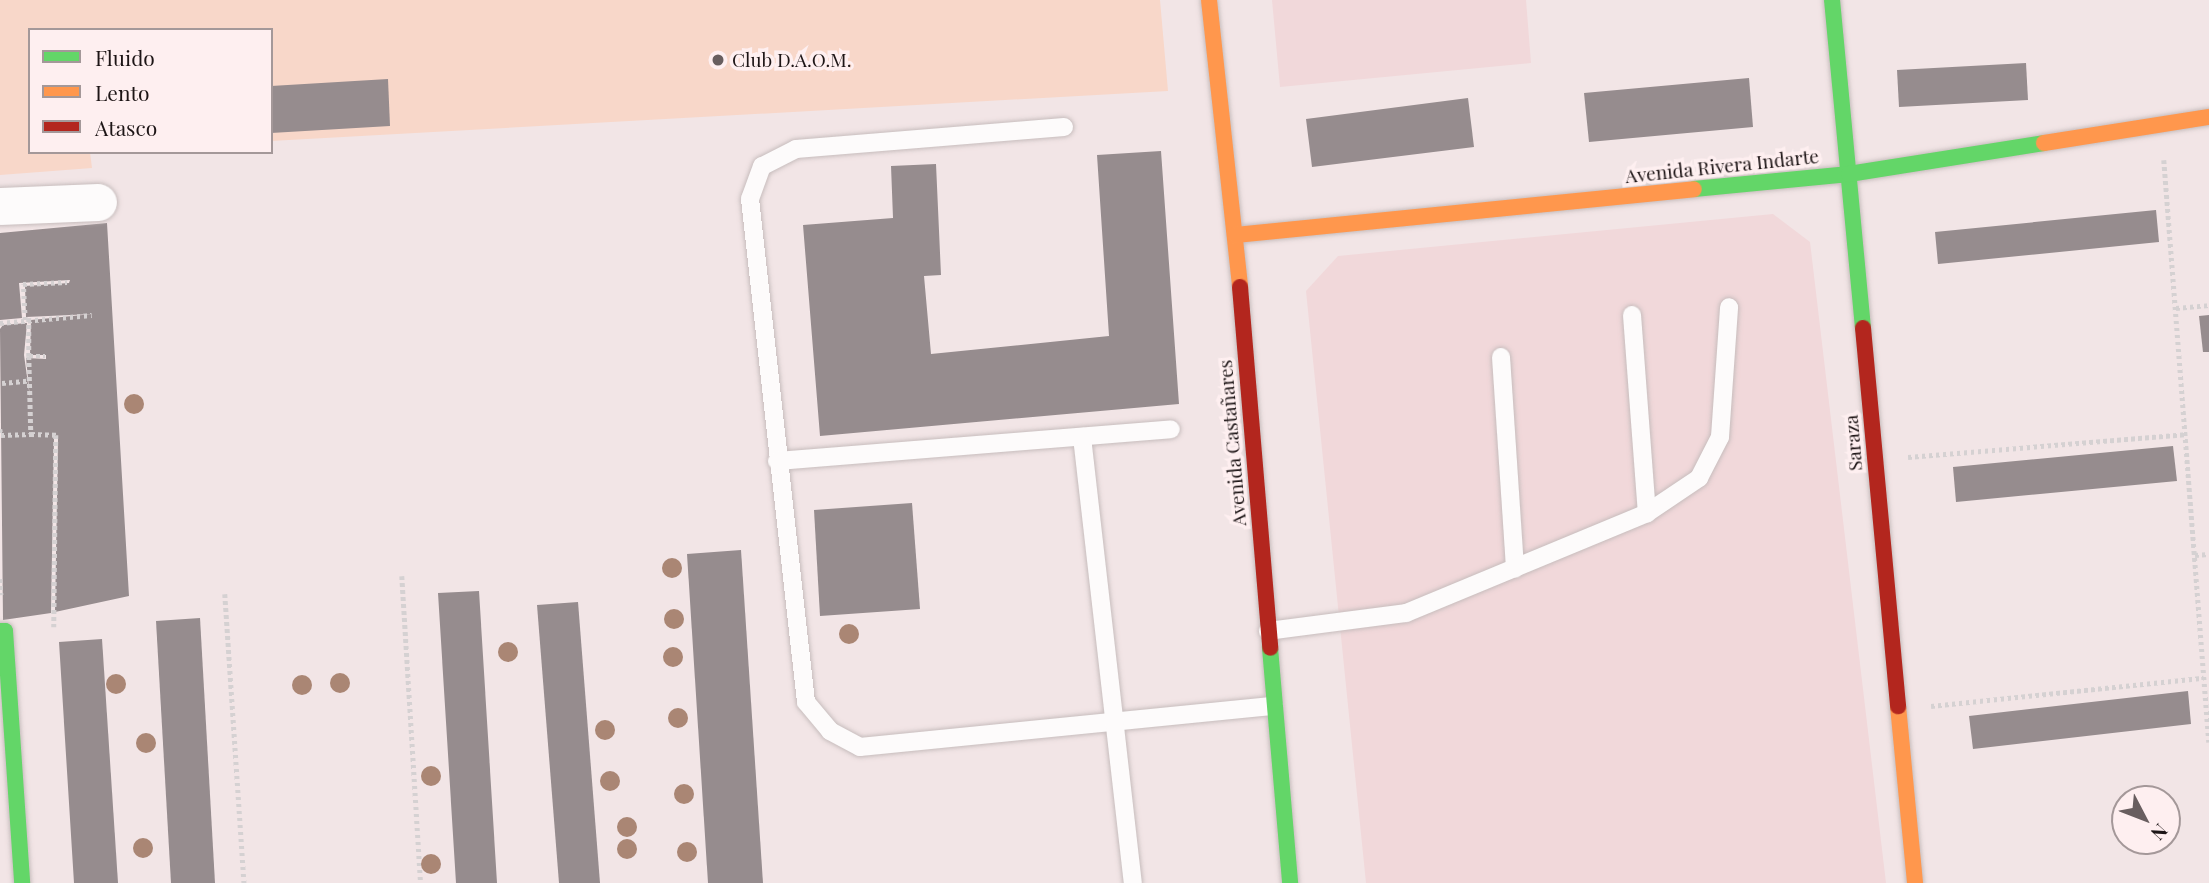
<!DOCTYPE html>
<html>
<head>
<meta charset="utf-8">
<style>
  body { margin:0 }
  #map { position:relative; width:2209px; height:883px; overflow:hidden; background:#f2e5e6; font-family:"Playfair Display",serif }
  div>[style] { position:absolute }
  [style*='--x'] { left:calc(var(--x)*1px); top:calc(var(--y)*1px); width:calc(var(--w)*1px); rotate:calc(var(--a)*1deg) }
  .built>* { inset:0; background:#f1d8da }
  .green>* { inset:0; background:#f8d7c9 }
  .building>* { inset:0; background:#968c8e }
  .path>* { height:4.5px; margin-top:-2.25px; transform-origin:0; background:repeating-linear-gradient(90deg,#d5d1d2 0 3.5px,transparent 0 7px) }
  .roads { filter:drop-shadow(0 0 2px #c7bdbd) drop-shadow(0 0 2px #c7bdbd) }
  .lane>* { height:18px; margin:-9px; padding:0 9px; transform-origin:9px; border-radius:9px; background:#fdfbfb }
  .street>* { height:37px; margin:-18.5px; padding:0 18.5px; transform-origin:18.5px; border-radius:18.5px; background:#fdfbfb }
  .fast>* { height:16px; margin:-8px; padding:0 8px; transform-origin:8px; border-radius:8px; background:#63d668 }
  .slow>* { height:16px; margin:-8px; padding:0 8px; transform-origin:8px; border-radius:8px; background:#ff974d }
  .jam>* { height:16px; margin:-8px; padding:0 8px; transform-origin:8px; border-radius:8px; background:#b3261e }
  .trees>* { width:20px; height:20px; margin:-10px; border-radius:50%; background:#aa8674 }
  .dots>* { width:19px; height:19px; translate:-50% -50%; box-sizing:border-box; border:4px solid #feeff0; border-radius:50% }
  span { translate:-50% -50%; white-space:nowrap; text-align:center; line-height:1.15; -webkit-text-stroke:7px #feeff0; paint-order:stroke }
  .poi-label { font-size:19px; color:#1d1516 }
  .left { translate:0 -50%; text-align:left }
  .street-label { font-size:19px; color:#1d1516 }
  .legend { position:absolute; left:28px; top:28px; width:245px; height:126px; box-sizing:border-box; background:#feeff0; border:2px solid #a49899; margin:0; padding:9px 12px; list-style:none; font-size:21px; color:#1d1516 }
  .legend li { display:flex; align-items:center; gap:14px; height:35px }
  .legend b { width:35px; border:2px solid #a49899 }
  .north { position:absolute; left:2111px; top:785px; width:70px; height:70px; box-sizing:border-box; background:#feeff0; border:2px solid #a49899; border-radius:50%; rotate:132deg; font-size:19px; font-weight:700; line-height:28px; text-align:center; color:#1d1516 }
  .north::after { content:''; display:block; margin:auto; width:24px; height:32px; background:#685e5f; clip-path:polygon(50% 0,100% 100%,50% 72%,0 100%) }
</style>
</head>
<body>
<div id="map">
  <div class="built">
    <i style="clip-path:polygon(1272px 0,1526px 0,1531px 63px,1280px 87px)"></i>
    <i style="clip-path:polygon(1773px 214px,1810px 242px,1886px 883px,1366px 883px,1306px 291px,1338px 256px)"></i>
  </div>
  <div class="green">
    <i style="clip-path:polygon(0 0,1160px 0,1168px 91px,271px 141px,271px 30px,30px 30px,30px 152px,90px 152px,92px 168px,0 175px)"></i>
  </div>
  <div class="building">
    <i style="clip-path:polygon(2026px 63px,2028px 100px,1899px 107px,1897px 70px)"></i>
    <i style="clip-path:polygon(1749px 78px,1753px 127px,1589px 142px,1584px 93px)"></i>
    <i style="clip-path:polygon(388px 79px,390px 126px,271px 133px,271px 86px)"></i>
    <i style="clip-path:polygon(1468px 98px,1474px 147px,1312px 167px,1306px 119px)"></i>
    <i style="clip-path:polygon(1161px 151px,1179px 404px,820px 436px,803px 225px,893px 218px,891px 166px,936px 164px,941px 275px,924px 276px,931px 354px,1109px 336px,1097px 155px)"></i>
    <i style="clip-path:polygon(2156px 210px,2159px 242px,1938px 264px,1935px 232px)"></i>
    <i style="clip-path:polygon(107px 223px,129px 596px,55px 612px,58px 439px,54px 439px,51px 613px,3px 620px,0 329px,3px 325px,27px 323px,24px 355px,30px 398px,26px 358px,46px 359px,46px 355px,30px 355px,31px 320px,93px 314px,26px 317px,25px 286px,69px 283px,70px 280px,19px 283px,22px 318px,0 320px,0 233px)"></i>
    <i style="clip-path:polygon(2209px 315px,2209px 352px,2203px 352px,2199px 316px)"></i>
    <i style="clip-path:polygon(2173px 446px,2177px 481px,1956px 502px,1953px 467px)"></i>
    <i style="clip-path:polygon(912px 503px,920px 609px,820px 616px,814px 510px)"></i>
    <i style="clip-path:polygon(741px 550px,763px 883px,708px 883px,687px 554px)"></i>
    <i style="clip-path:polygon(479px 591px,497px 883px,456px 883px,438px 593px)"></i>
    <i style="clip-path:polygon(578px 602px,600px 883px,559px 883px,537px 605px)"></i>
    <i style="clip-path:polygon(200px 618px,215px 883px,171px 883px,156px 621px)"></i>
    <i style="clip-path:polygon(102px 639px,118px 883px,74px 883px,59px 642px)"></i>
    <i style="clip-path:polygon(2188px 691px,2191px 724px,1973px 749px,1969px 716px)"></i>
  </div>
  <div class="path">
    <i style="--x:2164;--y:160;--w:584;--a:85.58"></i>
    <i style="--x:2176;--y:308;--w:33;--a:-5"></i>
    <i style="--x:29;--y:318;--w:38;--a:90"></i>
    <i style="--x:29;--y:356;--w:16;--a:0"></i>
    <i style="--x:25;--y:320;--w:36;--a:-93"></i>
    <i style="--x:23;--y:284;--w:44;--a:-2.6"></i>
    <i style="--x:0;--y:323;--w:92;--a:-5"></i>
    <i style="--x:29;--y:356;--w:78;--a:88.5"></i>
    <i style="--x:31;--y:434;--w:25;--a:2"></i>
    <i style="--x:56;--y:435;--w:192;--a:90.6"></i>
    <i style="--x:2;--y:383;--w:25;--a:-5"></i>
    <i style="--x:0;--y:429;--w:6;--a:81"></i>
    <i style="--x:1;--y:435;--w:30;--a:-2"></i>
    <i style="--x:1908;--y:457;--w:278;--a:-4.7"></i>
    <i style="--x:2195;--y:555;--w:14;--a:-4"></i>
    <i style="--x:402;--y:576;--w:308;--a:86.5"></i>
    <i style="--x:0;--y:579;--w:16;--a:86"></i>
    <i style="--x:225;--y:594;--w:290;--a:86.2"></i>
    <i style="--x:1931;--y:706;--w:274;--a:-5.9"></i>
  </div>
  <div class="roads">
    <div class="lane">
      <i style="--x:1064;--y:127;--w:269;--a:175.3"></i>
      <i style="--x:796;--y:149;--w:38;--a:153"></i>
      <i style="--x:762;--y:166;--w:35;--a:110"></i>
      <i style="--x:750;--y:199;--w:506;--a:83.65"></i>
      <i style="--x:806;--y:702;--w:38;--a:50"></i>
      <i style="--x:830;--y:731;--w:34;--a:28"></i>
      <i style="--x:860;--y:747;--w:416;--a:-5.7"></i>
      <i style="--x:1632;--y:315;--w:199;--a:85.7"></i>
      <i style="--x:1501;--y:357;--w:212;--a:86.2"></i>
      <i style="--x:1082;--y:437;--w:449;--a:83.5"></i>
      <i style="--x:777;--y:461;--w:395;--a:-4.6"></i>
      <i style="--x:1268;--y:631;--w:139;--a:-7.4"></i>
      <i style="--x:1406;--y:613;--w:261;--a:-22.5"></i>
      <i style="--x:1647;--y:513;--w:63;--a:-33.9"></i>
      <i style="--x:1699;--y:478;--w:46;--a:-62.9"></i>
      <i style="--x:1720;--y:437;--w:130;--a:-86"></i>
    </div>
    <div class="street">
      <i style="--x:0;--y:206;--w:98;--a:-2.3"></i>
    </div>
    <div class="fast">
      <i style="--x:1832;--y:0;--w:329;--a:84.6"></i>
      <i style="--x:1694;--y:189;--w:156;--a:-5.5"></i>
      <i style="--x:1849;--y:174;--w:197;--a:-9"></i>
      <i style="--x:0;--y:631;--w:5;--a:0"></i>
      <i style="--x:5;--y:631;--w:253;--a:86.1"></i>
      <i style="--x:1270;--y:648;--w:236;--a:85.1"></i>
    </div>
    <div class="slow">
      <i style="--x:1209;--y:0;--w:289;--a:83.8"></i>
      <i style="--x:2044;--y:143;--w:167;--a:-9"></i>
      <i style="--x:1236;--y:235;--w:460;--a:-5.7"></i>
      <i style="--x:1898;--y:706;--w:178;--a:84.5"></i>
    </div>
    <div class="jam">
      <i style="--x:1240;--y:287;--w:362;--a:85.2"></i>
      <i style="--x:1863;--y:328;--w:380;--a:84.7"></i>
    </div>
  </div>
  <div class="trees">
    <i style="left:134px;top:404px"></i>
    <i style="left:672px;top:568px"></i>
    <i style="left:674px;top:619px"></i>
    <i style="left:849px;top:634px"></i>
    <i style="left:508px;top:652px"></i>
    <i style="left:673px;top:657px"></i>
    <i style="left:340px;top:683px"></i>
    <i style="left:116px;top:684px"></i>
    <i style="left:302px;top:685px"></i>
    <i style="left:678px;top:718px"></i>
    <i style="left:605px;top:730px"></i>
    <i style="left:146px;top:743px"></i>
    <i style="left:431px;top:776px"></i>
    <i style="left:610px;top:781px"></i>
    <i style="left:684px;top:794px"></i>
    <i style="left:627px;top:827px"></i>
    <i style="left:143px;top:848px"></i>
    <i style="left:627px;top:849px"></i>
    <i style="left:687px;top:852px"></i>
    <i style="left:431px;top:864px"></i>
  </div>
  <div class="dots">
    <i style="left:718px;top:60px;background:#685e5f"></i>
  </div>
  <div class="poi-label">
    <span class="left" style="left:732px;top:60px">Club D.A.O.M.</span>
  </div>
  <div class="street-label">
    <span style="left:1722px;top:166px;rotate:-6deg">Avenida Rivera Indarte</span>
    <span style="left:1232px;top:443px;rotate:-95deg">Avenida Castañares</span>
    <span style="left:1853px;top:443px;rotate:-95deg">Saraza</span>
  </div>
  <ul class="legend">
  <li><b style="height:9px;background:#63d668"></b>Fluido</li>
  <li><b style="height:9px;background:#ff974d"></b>Lento</li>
  <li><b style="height:9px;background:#b3261e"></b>Atasco</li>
  </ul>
  <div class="north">N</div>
</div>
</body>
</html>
